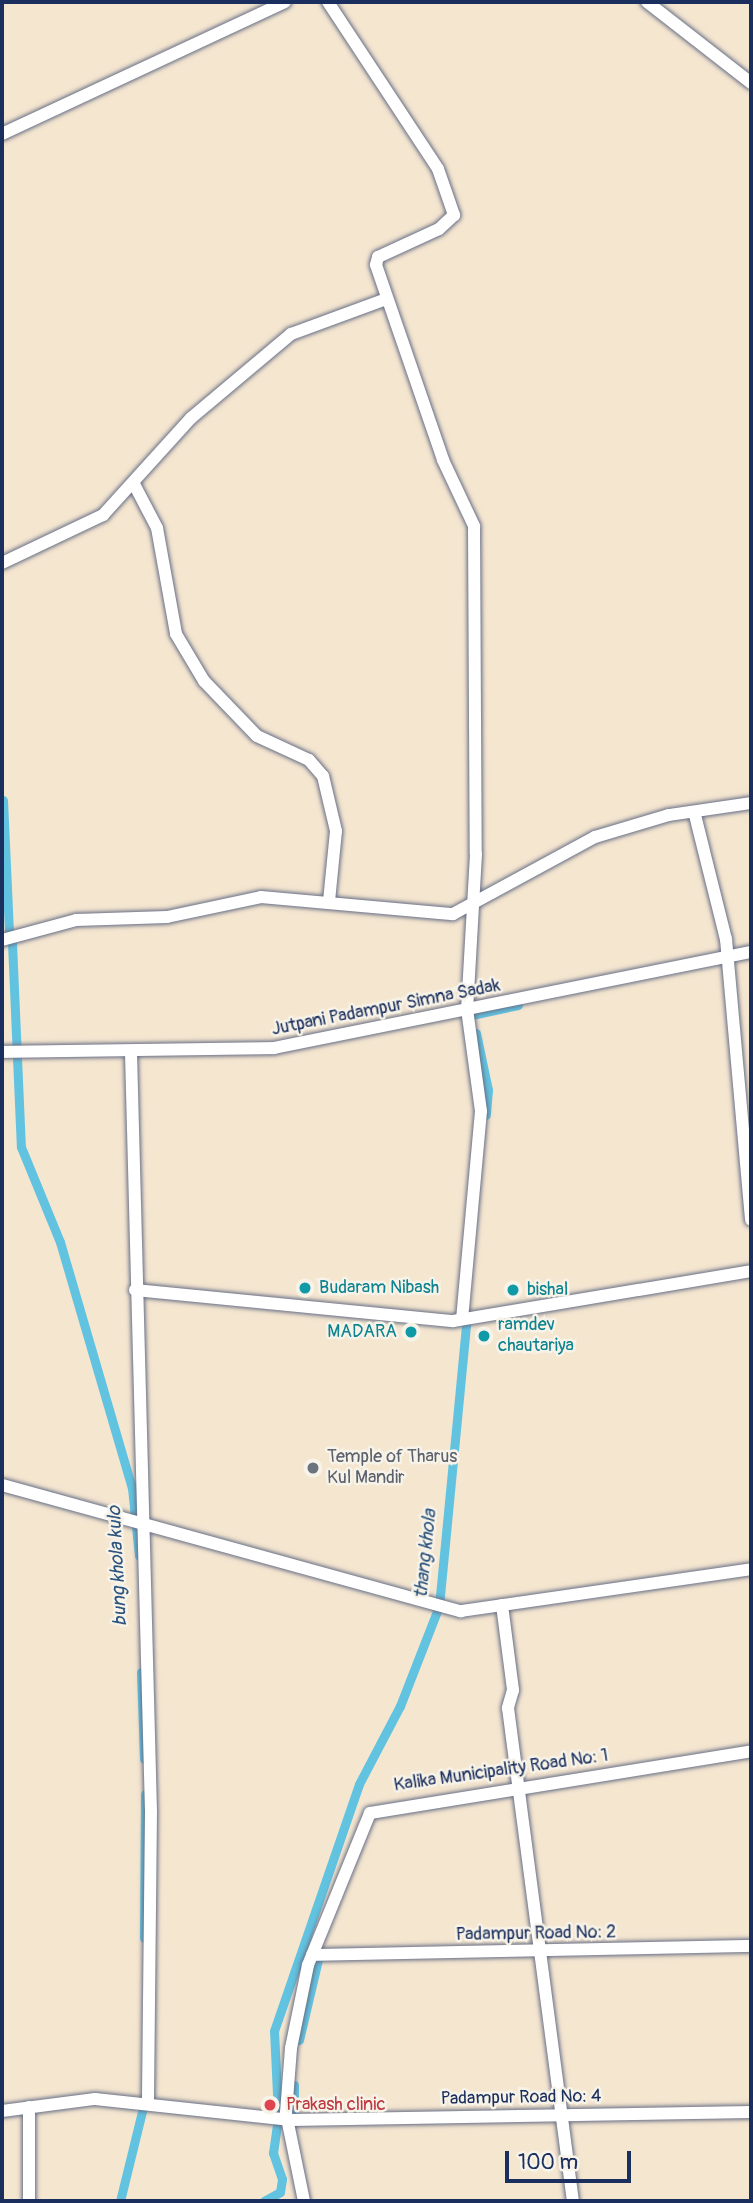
<!DOCTYPE html>
<html>
<head>
<meta charset="utf-8">
<style>
  body { margin:0 }
  #map { position:relative; width:753px; height:2203px; overflow:hidden; background:#f5e6d0; font-family:Pangolin,sans-serif }
  div>[style] { position:absolute }
  [style*='--x'] { left:calc(var(--x)*1px); top:calc(var(--y)*1px); width:calc(var(--w)*1px); rotate:calc(var(--a)*1deg) }
  .canal>* { height:9px; margin:-4.5px; padding:0 4.5px; transform-origin:4.5px; border-radius:4.5px; background:#62c3e0 }
  .roads { filter:drop-shadow(0 0 2px #676f86) drop-shadow(0 0 2px #676f86) }
  .minor>* { height:12px; margin:-6px; padding:0 6px; transform-origin:6px; border-radius:6px; background:#fff }
  .dots>* { width:19px; height:19px; translate:-50% -50%; box-sizing:border-box; border:4px solid #f7f3e8; border-radius:50% }
  span { translate:-50% -50%; white-space:nowrap; text-align:center; line-height:1.15; -webkit-text-stroke:5px #f7f3e8; paint-order:stroke }
  .street-label { font-size:18px; color:#1b2f5e }
  .culture-label { font-size:18px; color:#0d838f }
  .left { translate:0 -50%; text-align:left }
  .right { translate:-100% -50%; text-align:right }
  .worship-label { font-size:18px; color:#5b616d }
  .health-label { font-size:18px; color:#be3a42 }
  .water-label { font-size:19px; color:#2d547e; font-style:italic }
  .frame { position:absolute; inset:0; border:4px solid #1b2f5e; pointer-events:none }
  .scale { position:absolute; left:505px; top:2151px; width:126px; height:32px; box-sizing:border-box; border:4px solid #1b2f5e; border-top:0; padding-left:9px; font-size:21px; line-height:24px; white-space:nowrap; color:#1b2f5e; -webkit-text-stroke:5px #f7f3e8; paint-order:stroke }
</style>
</head>
<body>
<div id="map">
  <div class="canal">
    <i style="--x:3;--y:800;--w:133;--a:87.4"></i>
    <i style="--x:12;--y:943;--w:204;--a:87.5"></i>
    <i style="--x:21;--y:1147;--w:103;--a:67.7"></i>
    <i style="--x:60;--y:1242;--w:256;--a:73.7"></i>
    <i style="--x:132;--y:1488;--w:68;--a:84.1"></i>
    <i style="--x:472;--y:1015;--w:47;--a:-12.3"></i>
    <i style="--x:476;--y:1033;--w:58;--a:78.1"></i>
    <i style="--x:488;--y:1090;--w:25;--a:95"></i>
    <i style="--x:141;--y:1672;--w:87;--a:88"></i>
    <i style="--x:144;--y:1938;--w:144;--a:-89.6"></i>
    <i style="--x:299;--y:2040;--w:91;--a:-76.7"></i>
    <i style="--x:278;--y:2115;--w:84;--a:-92.7"></i>
    <i style="--x:274;--y:2031;--w:261;--a:-71"></i>
    <i style="--x:359;--y:1784;--w:88;--a:-62.3"></i>
    <i style="--x:400;--y:1706;--w:107;--a:-68.7"></i>
    <i style="--x:439;--y:1606;--w:293;--a:-84.5"></i>
    <i style="--x:294;--y:2118;--w:33;--a:-90"></i>
    <i style="--x:120;--y:2201;--w:105;--a:-76.2"></i>
    <i style="--x:264;--y:2201;--w:18;--a:-29"></i>
    <i style="--x:280;--y:2192;--w:13;--a:-81"></i>
    <i style="--x:282;--y:2179;--w:28;--a:-109"></i>
    <i style="--x:273;--y:2153;--w:28;--a:-82"></i>
  </div>
  <div class="roads">
    <div class="minor">
      <i style="--x:328;--y:2;--w:200;--a:56.6"></i>
      <i style="--x:438;--y:169;--w:49;--a:70.8"></i>
      <i style="--x:454;--y:215;--w:21;--a:137"></i>
      <i style="--x:439;--y:229;--w:67;--a:155.3"></i>
      <i style="--x:378;--y:257;--w:8;--a:104"></i>
      <i style="--x:376;--y:265;--w:206;--a:71"></i>
      <i style="--x:443;--y:460;--w:73;--a:64.8"></i>
      <i style="--x:474;--y:526;--w:328;--a:89.7"></i>
      <i style="--x:476;--y:854;--w:155;--a:93.3"></i>
      <i style="--x:467;--y:1009;--w:103;--a:82.2"></i>
      <i style="--x:481;--y:1111;--w:209;--a:95.2"></i>
      <i style="--x:647;--y:2;--w:132;--a:37.9"></i>
      <i style="--x:2;--y:134;--w:312;--a:-25"></i>
      <i style="--x:134;--y:484;--w:50;--a:62.4"></i>
      <i style="--x:157;--y:528;--w:108;--a:79.8"></i>
      <i style="--x:176;--y:634;--w:55;--a:59.2"></i>
      <i style="--x:204;--y:681;--w:76;--a:46.1"></i>
      <i style="--x:257;--y:736;--w:57;--a:24.8"></i>
      <i style="--x:309;--y:760;--w:21;--a:49"></i>
      <i style="--x:323;--y:776;--w:57;--a:76.7"></i>
      <i style="--x:336;--y:831;--w:70;--a:95.7"></i>
      <i style="--x:2;--y:563;--w:112;--a:-25.4"></i>
      <i style="--x:103;--y:515;--w:131;--a:-47.8"></i>
      <i style="--x:191;--y:418;--w:131;--a:-40"></i>
      <i style="--x:291;--y:334;--w:101;--a:-20.2"></i>
      <i style="--x:695;--y:815;--w:128;--a:76"></i>
      <i style="--x:726;--y:939;--w:282;--a:84.9"></i>
      <i style="--x:2;--y:940;--w:77;--a:-15.1"></i>
      <i style="--x:76;--y:920;--w:91;--a:-1.9"></i>
      <i style="--x:167;--y:917;--w:96;--a:-12"></i>
      <i style="--x:261;--y:897;--w:193;--a:5.1"></i>
      <i style="--x:453;--y:914;--w:162;--a:-28.5"></i>
      <i style="--x:595;--y:837;--w:77;--a:-16.6"></i>
      <i style="--x:669;--y:815;--w:83;--a:-8.3"></i>
      <i style="--x:2;--y:1052;--w:272;--a:-0.8"></i>
      <i style="--x:274;--y:1048;--w:487;--a:-11.4"></i>
      <i style="--x:131;--y:1053;--w:758;--a:88.49"></i>
      <i style="--x:151;--y:1811;--w:292;--a:90.6"></i>
      <i style="--x:135;--y:1290;--w:320;--a:5.6"></i>
      <i style="--x:453;--y:1321;--w:302;--a:-9.5"></i>
      <i style="--x:2;--y:1485;--w:476;--a:15.4"></i>
      <i style="--x:461;--y:1611;--w:293;--a:-8.2"></i>
      <i style="--x:502;--y:1605;--w:86;--a:82.6"></i>
      <i style="--x:513;--y:1690;--w:19;--a:106"></i>
      <i style="--x:508;--y:1708;--w:497;--a:82.5"></i>
      <i style="--x:312;--y:1955;--w:439;--a:-1.2"></i>
      <i style="--x:2;--y:2111;--w:94;--a:-7.4"></i>
      <i style="--x:95;--y:2099;--w:197;--a:6.1"></i>
      <i style="--x:291;--y:2120;--w:460;--a:-1"></i>
      <i style="--x:29;--y:2201;--w:94;--a:-90"></i>
      <i style="--x:304;--y:2201;--w:90;--a:-101.6"></i>
      <i style="--x:286;--y:2113;--w:65;--a:-85.6"></i>
      <i style="--x:291;--y:2048;--w:85;--a:-78.4"></i>
      <i style="--x:308;--y:1965;--w:164;--a:-67.8"></i>
      <i style="--x:370;--y:1813;--w:386;--a:-9.2"></i>
    </div>
  </div>
  <div class="dots">
    <i style="left:305px;top:1288px;background:#0f9aa8"></i>
    <i style="left:513px;top:1290px;background:#0f9aa8"></i>
    <i style="left:411px;top:1332px;background:#0f9aa8"></i>
    <i style="left:484px;top:1336px;background:#0f9aa8"></i>
    <i style="left:313px;top:1468px;background:#6b7280"></i>
    <i style="left:270px;top:2105px;background:#e0444e"></i>
  </div>
  <div class="street-label">
    <span style="left:386px;top:1008px;rotate:-11deg">Jutpani Padampur Simna Sadak</span>
    <span style="left:501px;top:1771px;rotate:-8deg">Kalika Municipality Road No: 1</span>
    <span style="left:536px;top:1934px;rotate:-1deg">Padampur Road No: 2</span>
    <span style="left:521px;top:2098px;rotate:-1deg">Padampur Road No: 4</span>
  </div>
  <div class="culture-label">
    <span class="left" style="left:319px;top:1288px">Budaram Nibash</span>
    <span class="left" style="left:527px;top:1290px">bishal</span>
    <span class="left" style="left:498px;top:1336px">ramdev<br>chautariya</span>
    <span class="right" style="left:397px;top:1332px">MADARA</span>
  </div>
  <div class="worship-label">
    <span class="left" style="left:327px;top:1468px">Temple of Tharus<br>Kul Mandir</span>
  </div>
  <div class="health-label">
    <span class="left" style="left:286px;top:2105px">Prakash clinic</span>
  </div>
  <div class="water-label">
    <span style="left:426px;top:1554px;rotate:-84deg">thang khola</span>
    <span style="left:118px;top:1566px;rotate:-93deg">bung khola kulo</span>
  </div>
  <div class="frame"></div>
  <div class="scale">100 m</div>
</div>
</body>
</html>
